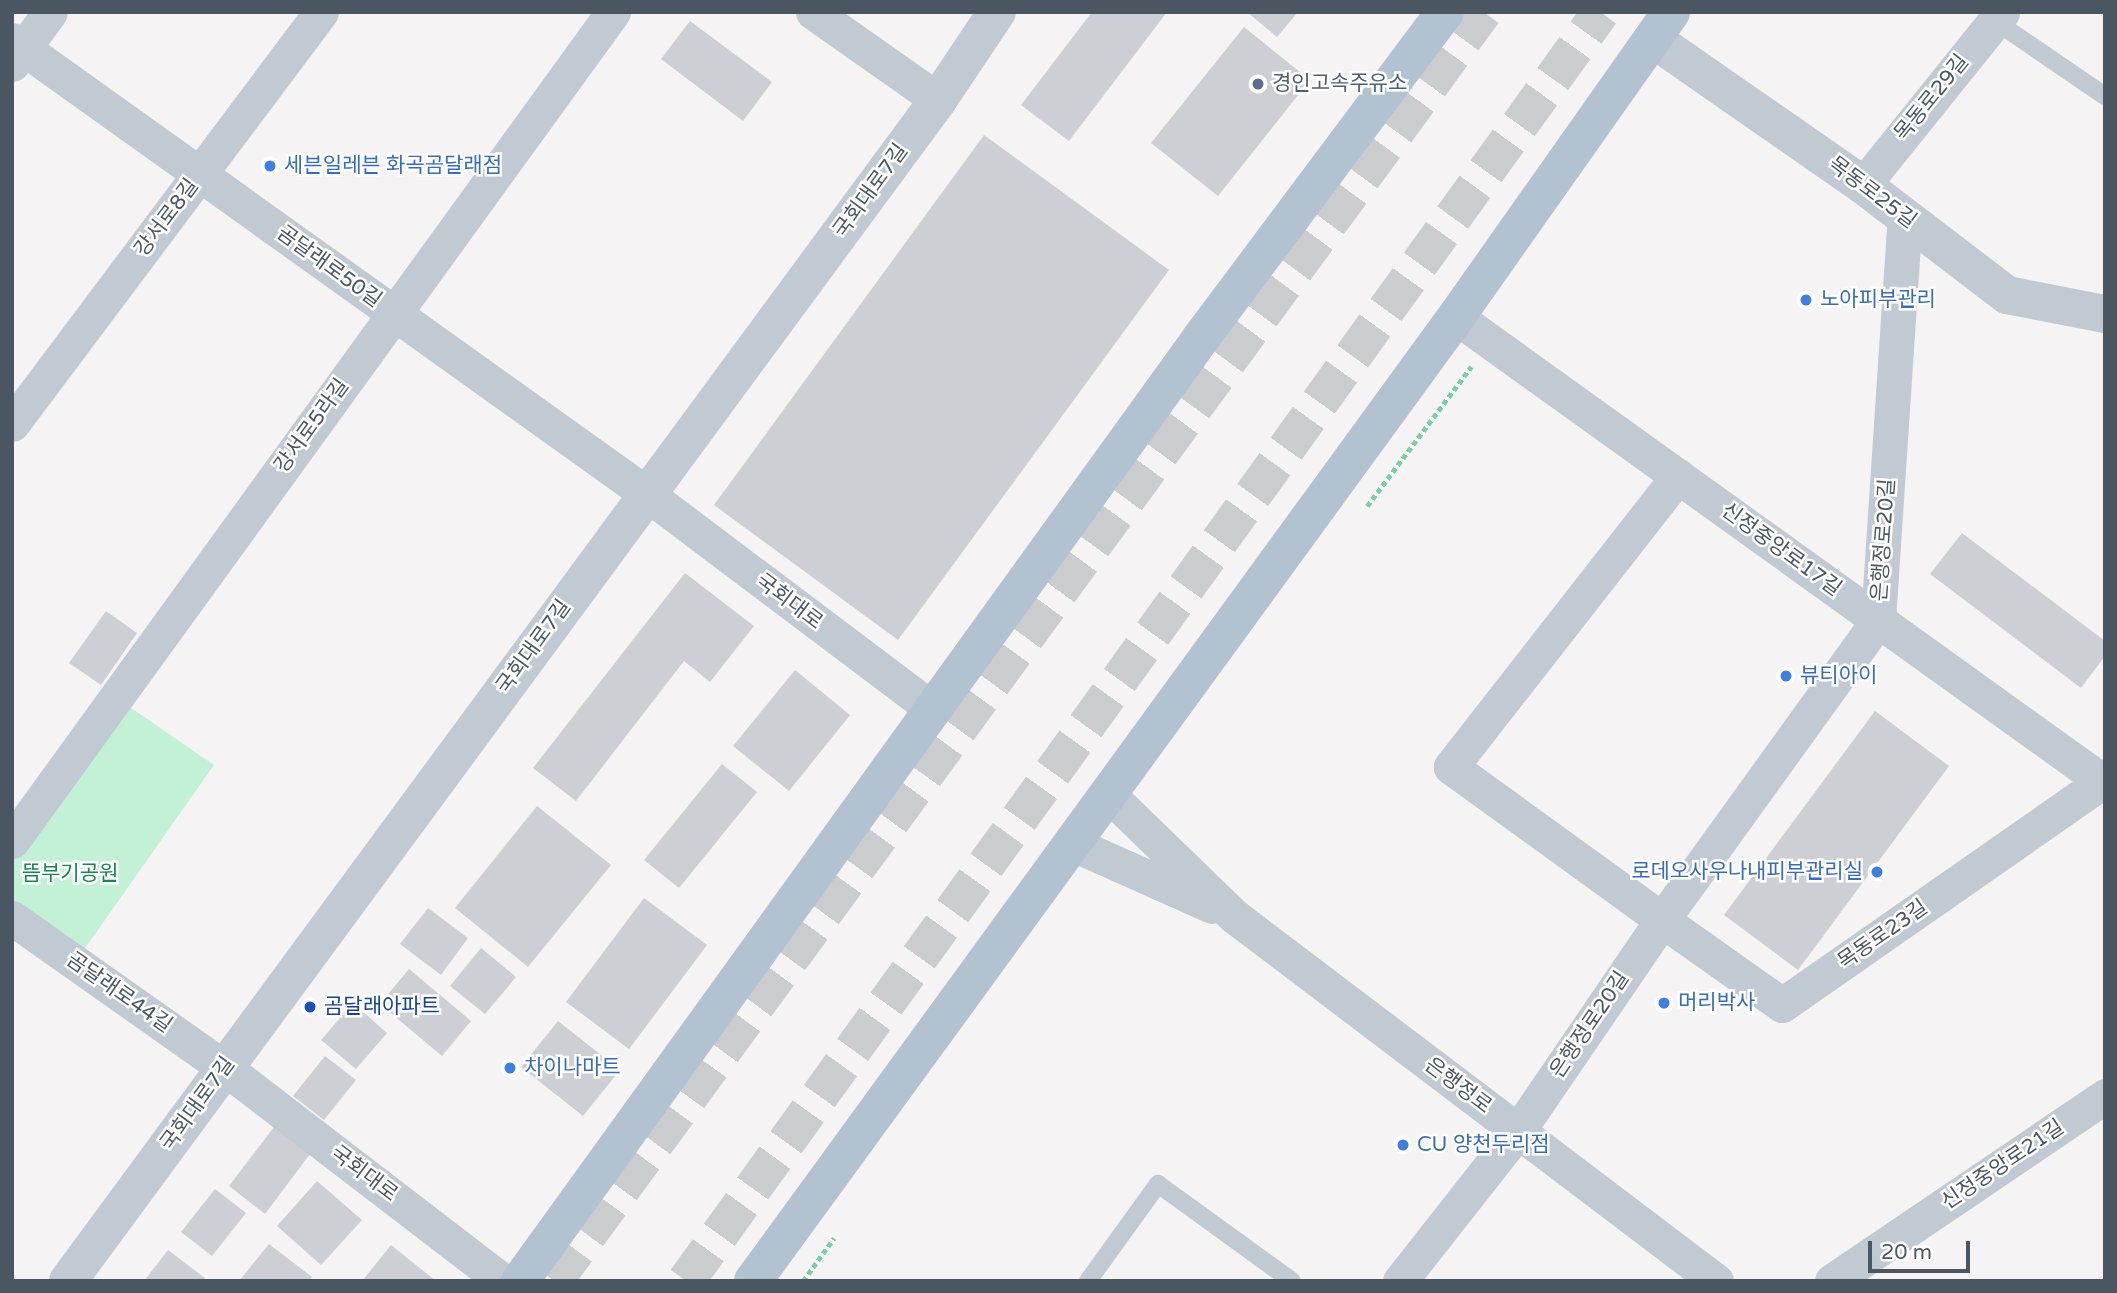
<!DOCTYPE html>
<html>
<head>
<meta charset="utf-8">
<style>
  body { margin:0 }
  #map { position:relative; width:2117px; height:1293px; overflow:hidden; background:#f5f3f3; font-family:"Varela Round","Noto Sans KR",sans-serif }
  div>[style] { position:absolute }
  [style*='--x'] { left:calc(var(--x)*1px); top:calc(var(--y)*1px); width:calc(var(--w)*1px); rotate:calc(var(--a)*1deg) }
  .green>* { inset:0; background:#c3f1d5 }
  .building>* { inset:0; background:#cdcfd5 }
  .trunk-tunnel>* { height:38px; margin-top:-19px; transform-origin:0; background:repeating-linear-gradient(90deg,#caccce 0 38px,transparent 0 57px) }
  .path>* { height:4.5px; margin-top:-2.25px; transform-origin:0; background:repeating-linear-gradient(90deg,#7ad0a6 0 5px,transparent 0 8.5px) }
  .service>* { height:18px; margin:-9px; padding:0 9px; transform-origin:9px; border-radius:9px; background:#c1cad2 }
  .minor>* { height:35px; margin:-17.5px; padding:0 17.5px; transform-origin:17.5px; border-radius:17.5px; background:#c1cad2 }
  .tertiary>* { height:38px; margin:-19px; padding:0 19px; transform-origin:19px; border-radius:19px; background:#c1cad2 }
  .primary>* { height:38px; margin:-19px; padding:0 19px; transform-origin:19px; border-radius:19px; background:#b3c2d1 }
  .dots>* { width:19px; height:19px; translate:-50% -50%; box-sizing:border-box; border:4px solid #fff; border-radius:50% }
  span { translate:-50% -50%; white-space:nowrap; text-align:center; line-height:1.15; -webkit-text-stroke:5px #fff; paint-order:stroke }
  .service-label { font-size:21px; color:#4e5e75 }
  .left { translate:0 -50%; text-align:left }
  .street-label { font-size:21px; color:#4a5661 }
  .shop-label { font-size:21px; color:#366cbe }
  .right { translate:-100% -50%; text-align:right }
  .park-label { font-size:21px; color:#17864f }
  .transit-label { font-size:21px; color:#164399 }
  .frame { position:absolute; inset:0; border:14px solid #4a5661; pointer-events:none }
  .scale { position:absolute; left:1868px; top:1241px; width:102px; height:32px; box-sizing:border-box; border:4px solid #4a5661; border-top:0; padding-left:9px; font-size:21px; line-height:24px; white-space:nowrap; color:#4a5661; -webkit-text-stroke:5px #fff; paint-order:stroke }
</style>
</head>
<body>
<div id="map">
  <div class="green">
    <i style="clip-path:polygon(124px 703px,214px 765px,83px 951px,12px 902px,12px 860px)"></i>
  </div>
  <div class="building">
    <i style="clip-path:polygon(1092px 12px,1167px 12px,1069px 141px,1021px 105px)"></i>
    <i style="clip-path:polygon(1247px 12px,1298px 12px,1277px 37px)"></i>
    <i style="clip-path:polygon(690px 21px,772px 82px,743px 121px,661px 59px)"></i>
    <i style="clip-path:polygon(1244px 27px,1310px 80px,1218px 196px,1151px 143px)"></i>
    <i style="clip-path:polygon(984px 135px,1169px 270px,898px 640px,714px 505px)"></i>
    <i style="clip-path:polygon(1962px 533px,2105px 641px,2105px 656px,2081px 688px,1930px 574px)"></i>
    <i style="clip-path:polygon(685px 573px,754px 626px,710px 682px,684px 661px,576px 801px,533px 768px)"></i>
    <i style="clip-path:polygon(106px 611px,137px 633px,101px 685px,69px 663px)"></i>
    <i style="clip-path:polygon(795px 670px,850px 715px,789px 791px,733px 746px)"></i>
    <i style="clip-path:polygon(1875px 711px,1949px 766px,1798px 970px,1724px 915px)"></i>
    <i style="clip-path:polygon(722px 764px,757px 792px,679px 888px,644px 860px)"></i>
    <i style="clip-path:polygon(537px 806px,611px 865px,528px 967px,455px 908px)"></i>
    <i style="clip-path:polygon(644px 898px,707px 945px,629px 1049px,566px 1002px)"></i>
    <i style="clip-path:polygon(428px 908px,468px 938px,441px 975px,400px 944px)"></i>
    <i style="clip-path:polygon(481px 948px,516px 977px,485px 1014px,450px 986px)"></i>
    <i style="clip-path:polygon(409px 969px,471px 1021px,442px 1056px,380px 1004px)"></i>
    <i style="clip-path:polygon(353px 1003px,387px 1033px,356px 1069px,321px 1040px)"></i>
    <i style="clip-path:polygon(558px 1021px,620px 1070px,583px 1116px,521px 1067px)"></i>
    <i style="clip-path:polygon(325px 1056px,356px 1080px,324px 1120px,293px 1096px)"></i>
    <i style="clip-path:polygon(274px 1127px,310px 1154px,265px 1214px,229px 1186px)"></i>
    <i style="clip-path:polygon(317px 1181px,362px 1220px,321px 1265px,277px 1226px)"></i>
    <i style="clip-path:polygon(215px 1189px,246px 1213px,212px 1256px,181px 1232px)"></i>
    <i style="clip-path:polygon(269px 1244px,312px 1277px,309px 1281px,239px 1281px)"></i>
    <i style="clip-path:polygon(391px 1245px,436px 1281px,362px 1281px)"></i>
    <i style="clip-path:polygon(168px 1250px,205px 1278px,203px 1281px,144px 1281px)"></i>
  </div>
  <div class="trunk-tunnel">
    <i style="--x:554;--y:1281;--w:1573;--a:-53.79"></i>
    <i style="--x:686;--y:1281;--w:1564;--a:-54.21"></i>
  </div>
  <div class="path">
    <i style="--x:1367;--y:506;--w:174;--a:-53.2"></i>
    <i style="--x:803;--y:1281;--w:53;--a:-54.2"></i>
  </div>
  <div class="service">
    <i style="--x:1995;--y:21;--w:133;--a:34.3"></i>
    <i style="--x:1088;--y:1281;--w:120;--a:-54.2"></i>
    <i style="--x:1158;--y:1184;--w:165;--a:35.9"></i>
  </div>
  <div class="minor">
    <i style="--x:813;--y:12;--w:153;--a:35.1"></i>
    <i style="--x:12;--y:40;--w:781;--a:35.56"></i>
    <i style="--x:647;--y:494;--w:357;--a:37"></i>
    <i style="--x:12;--y:64;--w:64;--a:-53.8"></i>
    <i style="--x:1863;--y:185;--w:222;--a:-51.2"></i>
    <i style="--x:1456;--y:317;--w:799;--a:35.68"></i>
    <i style="--x:12;--y:424;--w:515;--a:-53.13"></i>
    <i style="--x:1678;--y:476;--w:369;--a:128"></i>
    <i style="--x:1451;--y:767;--w:261;--a:35.9"></i>
    <i style="--x:1662;--y:920;--w:147;--a:35.3"></i>
    <i style="--x:1782;--y:1005;--w:394;--a:-34.9"></i>
    <i style="--x:1107;--y:793;--w:177;--a:44.1"></i>
    <i style="--x:1234;--y:916;--w:605;--a:37.14"></i>
    <i style="--x:12;--y:841;--w:1024;--a:-54.06"></i>
    <i style="--x:1071;--y:843;--w:154;--a:24.1"></i>
    <i style="--x:12;--y:918;--w:261;--a:35.2"></i>
    <i style="--x:225;--y:1068;--w:350;--a:37.5"></i>
    <i style="--x:1400;--y:1281;--w:191;--a:-51.8"></i>
    <i style="--x:1518;--y:1131;--w:255;--a:-55.7"></i>
    <i style="--x:1662;--y:920;--w:370;--a:-54.2"></i>
    <i style="--x:1878;--y:620;--w:403;--a:-86.2"></i>
    <i style="--x:1832;--y:1281;--w:330;--a:-34.1"></i>
  </div>
  <div class="tertiary">
    <i style="--x:1653;--y:39;--w:256;--a:34.8"></i>
    <i style="--x:1863;--y:185;--w:181;--a:37.4"></i>
    <i style="--x:2007;--y:295;--w:100;--a:11"></i>
    <i style="--x:68;--y:1281;--w:1467;--a:-53.62"></i>
    <i style="--x:938;--y:100;--w:106;--a:-56.2"></i>
  </div>
  <div class="primary">
    <i style="--x:520;--y:1281;--w:1163;--a:-54.16"></i>
    <i style="--x:1201;--y:338;--w:407;--a:-53.2"></i>
    <i style="--x:753;--y:1281;--w:1193;--a:-53.9"></i>
    <i style="--x:1456;--y:317;--w:373;--a:-54.8"></i>
  </div>
  <div class="dots">
    <i style="left:1258px;top:84px;background:#5c6f8a"></i>
    <i style="left:270px;top:166px;background:#3f7fe0"></i>
    <i style="left:1806px;top:300px;background:#3f7fe0"></i>
    <i style="left:1786px;top:676px;background:#3f7fe0"></i>
    <i style="left:1877px;top:872px;background:#3f7fe0"></i>
    <i style="left:1664px;top:1003px;background:#3f7fe0"></i>
    <i style="left:310px;top:1007px;background:#1a4fb4"></i>
    <i style="left:510px;top:1068px;background:#3f7fe0"></i>
    <i style="left:1403px;top:1145px;background:#3f7fe0"></i>
  </div>
  <div class="service-label">
    <span class="left" style="left:1272px;top:84px">경인고속주유소</span>
  </div>
  <div class="street-label">
    <span style="left:1932px;top:98px;rotate:-51deg">목동로29길</span>
    <span style="left:871px;top:191px;rotate:-54deg">국회대로7길</span>
    <span style="left:1872px;top:193px;rotate:37deg">목동로25길</span>
    <span style="left:167px;top:218px;rotate:-53deg">강서로8길</span>
    <span style="left:329px;top:267px;rotate:36deg">곰달래로50길</span>
    <span style="left:312px;top:426px;rotate:-54deg">강서로5라길</span>
    <span style="left:1884px;top:540px;rotate:-86deg">은행정로20길</span>
    <span style="left:1781px;top:550px;rotate:36deg">신정중앙로17길</span>
    <span style="left:789px;top:602px;rotate:37deg">국회대로</span>
    <span style="left:534px;top:647px;rotate:-54deg">국회대로7길</span>
    <span style="left:1883px;top:935px;rotate:-35deg">목동로23길</span>
    <span style="left:119px;top:993px;rotate:35deg">곰달래로44길</span>
    <span style="left:1590px;top:1025px;rotate:-56deg">은행정로20길</span>
    <span style="left:1458px;top:1086px;rotate:37deg">은행정로</span>
    <span style="left:198px;top:1104px;rotate:-54deg">국회대로7길</span>
    <span style="left:2003px;top:1165px;rotate:-34deg">신정중앙로21길</span>
    <span style="left:364px;top:1174px;rotate:37deg">국회대로</span>
  </div>
  <div class="shop-label">
    <span class="left" style="left:284px;top:166px">세븐일레븐 화곡곰달래점</span>
    <span class="left" style="left:1820px;top:300px">노아피부관리</span>
    <span class="left" style="left:1800px;top:676px">뷰티아이</span>
    <span class="right" style="left:1863px;top:872px">로데오사우나내피부관리실</span>
    <span class="left" style="left:1678px;top:1003px">머리박사</span>
    <span class="left" style="left:524px;top:1068px">차이나마트</span>
    <span class="left" style="left:1417px;top:1145px">CU 양천두리점</span>
  </div>
  <div class="park-label">
    <span style="left:70px;top:874px">뜸부기공원</span>
  </div>
  <div class="transit-label">
    <span class="left" style="left:324px;top:1007px">곰달래아파트</span>
  </div>
  <div class="frame"></div>
  <div class="scale">20 m</div>
</div>
</body>
</html>
